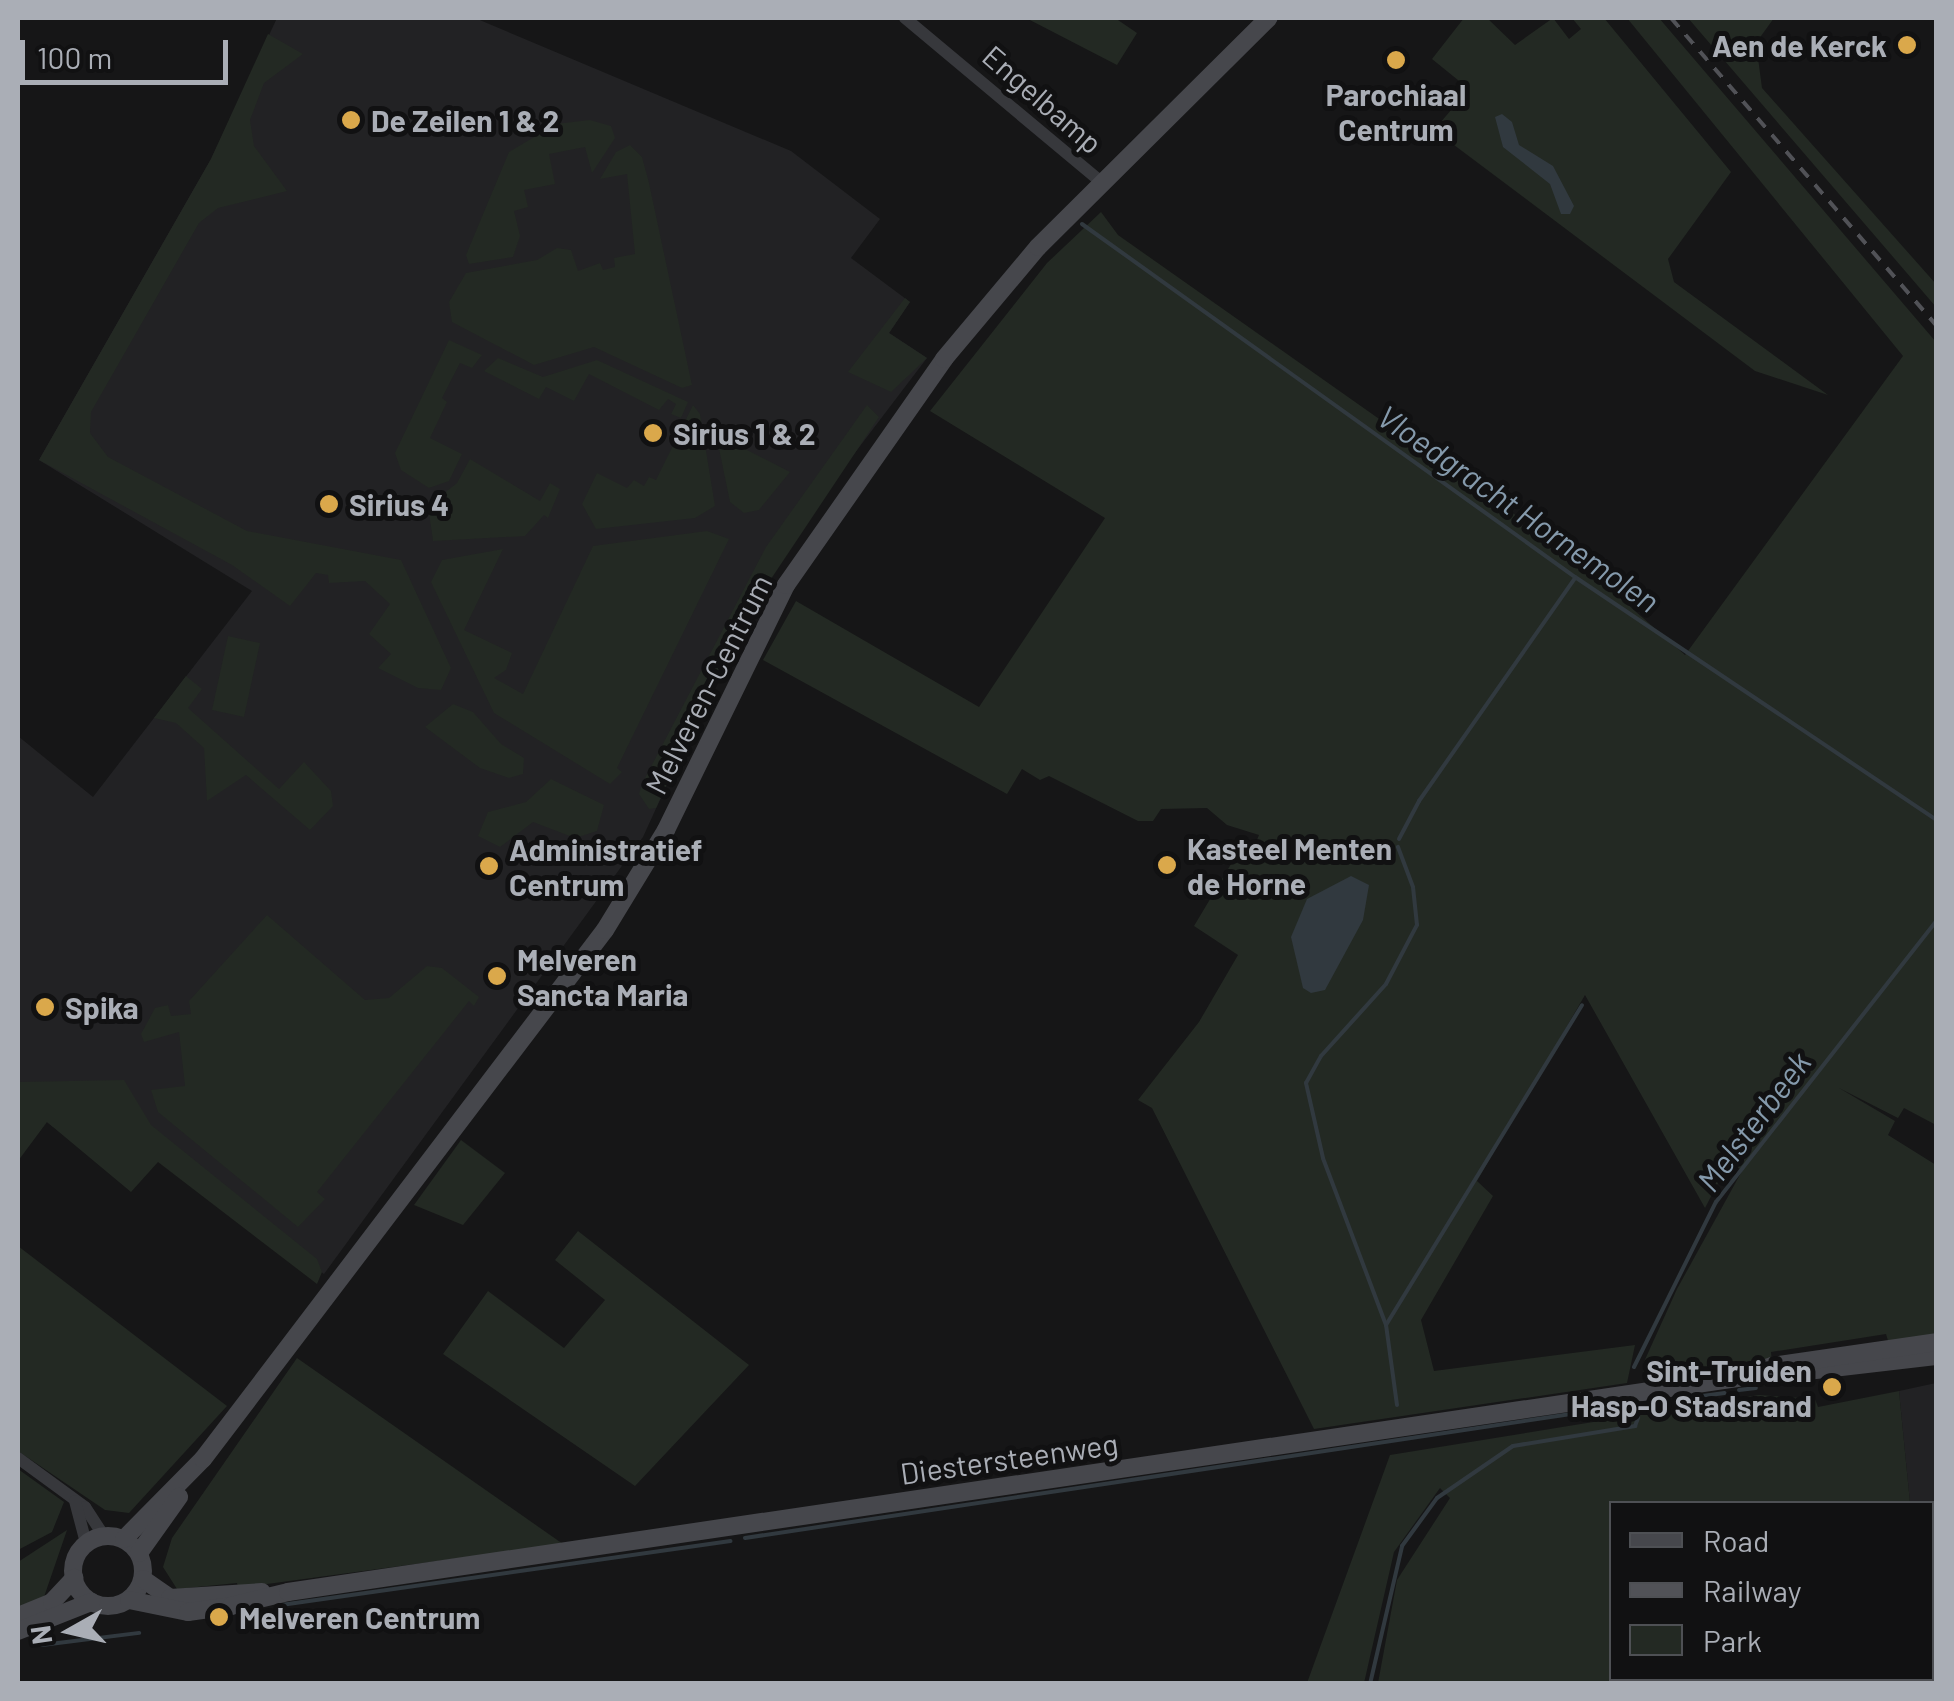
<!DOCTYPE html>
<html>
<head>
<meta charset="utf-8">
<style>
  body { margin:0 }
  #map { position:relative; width:1954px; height:1701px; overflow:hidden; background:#161617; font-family:Barlow,sans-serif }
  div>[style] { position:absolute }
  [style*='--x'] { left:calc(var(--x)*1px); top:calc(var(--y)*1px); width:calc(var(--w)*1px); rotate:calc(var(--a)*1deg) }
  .built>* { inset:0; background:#222224 }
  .green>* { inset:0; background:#232923 }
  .water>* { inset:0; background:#31393f }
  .stream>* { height:4px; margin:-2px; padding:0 2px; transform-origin:2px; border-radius:2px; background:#31393f }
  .minor>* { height:12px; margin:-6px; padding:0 6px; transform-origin:6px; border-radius:6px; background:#37383c }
  .secondary>* { height:18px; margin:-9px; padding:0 9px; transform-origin:9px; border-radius:9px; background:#46474c }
  .secondary>.ring { margin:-9px; padding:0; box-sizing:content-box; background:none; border:18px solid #46474c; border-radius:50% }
  .rail>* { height:4px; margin-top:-2px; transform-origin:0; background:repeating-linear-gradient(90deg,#515257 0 12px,transparent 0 22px) }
  .dots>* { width:28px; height:28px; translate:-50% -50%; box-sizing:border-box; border:5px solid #111112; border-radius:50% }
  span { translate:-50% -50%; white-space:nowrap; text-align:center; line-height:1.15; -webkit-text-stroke:10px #111112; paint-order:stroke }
  .poi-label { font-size:30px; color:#aaaeb6; font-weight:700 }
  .right { translate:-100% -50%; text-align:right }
  .left { translate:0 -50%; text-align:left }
  .street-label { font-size:30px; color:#aaaeb6 }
  .water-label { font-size:32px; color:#859aac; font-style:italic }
  .frame { position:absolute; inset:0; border:20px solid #aaaeb6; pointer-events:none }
  .legend { position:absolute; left:1609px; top:1501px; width:325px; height:180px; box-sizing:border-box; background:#111112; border:2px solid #4e5054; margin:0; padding:12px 18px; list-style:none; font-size:30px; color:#aaaeb6 }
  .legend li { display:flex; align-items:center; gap:20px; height:50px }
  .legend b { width:50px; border:2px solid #4e5054 }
  .north { position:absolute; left:20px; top:1581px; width:100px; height:100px; -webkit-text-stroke:8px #111112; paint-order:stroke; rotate:262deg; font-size:28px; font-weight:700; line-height:40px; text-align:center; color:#aaaeb6 }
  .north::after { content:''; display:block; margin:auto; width:35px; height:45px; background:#aaaeb6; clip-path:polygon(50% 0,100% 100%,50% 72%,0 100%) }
  .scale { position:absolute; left:20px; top:40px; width:208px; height:45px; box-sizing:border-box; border:5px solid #aaaeb6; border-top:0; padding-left:12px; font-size:30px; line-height:35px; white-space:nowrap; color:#aaaeb6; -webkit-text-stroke:8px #111112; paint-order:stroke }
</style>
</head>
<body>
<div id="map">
  <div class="built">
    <i style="clip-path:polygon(277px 18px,475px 18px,791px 151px,880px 219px,851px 258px,910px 302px,889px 333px,927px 358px,816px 504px,739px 627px,643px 837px,324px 1274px,164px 1154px,53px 1127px,18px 1099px,18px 736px,93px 797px,252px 591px,39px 460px,211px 159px)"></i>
    <i style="clip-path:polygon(1936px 1383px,1936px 1683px,1685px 1683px,1684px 1679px,1932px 1678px,1932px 1504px,1910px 1503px,1899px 1391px)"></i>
  </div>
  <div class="green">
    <i style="clip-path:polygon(1026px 18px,1115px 18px,1137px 33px,1117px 65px)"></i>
    <i style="clip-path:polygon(1464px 18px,1487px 18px,1515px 45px,1553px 18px,1569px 39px,1581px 29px,1572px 18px,1604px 18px,1731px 172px,1668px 259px,1674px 282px,1828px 395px,1755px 371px,1434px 130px,1469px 89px,1432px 59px)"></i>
    <i style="clip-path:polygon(1627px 18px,1659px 18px,1936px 342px,1936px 1125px,1904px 1108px,1898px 1118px,1839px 1088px,1895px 1121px,1888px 1135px,1936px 1165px,1936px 1335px,1889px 1344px,1886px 1334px,1771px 1352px,1772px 1361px,1644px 1379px,1643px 1364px,1677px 1289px,1742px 1171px,1730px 1160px,1705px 1208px,1585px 995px,1477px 1181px,1493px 1196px,1421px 1320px,1434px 1371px,1635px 1345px,1627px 1383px,1314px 1429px,1152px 1108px,1138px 1100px,1199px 1022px,1238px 955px,1194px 926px,1234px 859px,1252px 852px,1259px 835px,1227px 825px,1207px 808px,1161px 809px,1153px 821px,1138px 821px,1049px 776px,1040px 780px,1022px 769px,1007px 794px,763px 660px,796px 601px,979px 707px,1105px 518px,930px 411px,1047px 263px,1101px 212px,1118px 235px,1568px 552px,1685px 655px,1903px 356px)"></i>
    <i style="clip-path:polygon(1688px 18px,1774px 18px,1756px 43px,1762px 88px,1936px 284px,1936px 307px)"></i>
    <i style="clip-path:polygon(268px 34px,303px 54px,264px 83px,250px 120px,254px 146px,287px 191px,218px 208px,199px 223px,91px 412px,90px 433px,108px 457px,247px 531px,401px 560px,451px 668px,441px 690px,418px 688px,378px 668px,391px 654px,369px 634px,390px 604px,365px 581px,329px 583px,328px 575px,316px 573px,290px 606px,232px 565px,39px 460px,211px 159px)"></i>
    <i style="clip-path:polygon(590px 120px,611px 126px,615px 138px,592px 173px,585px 147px,549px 154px,555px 184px,524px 190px,528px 207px,514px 211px,520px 236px,513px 257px,469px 264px,466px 255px,509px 152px,556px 124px)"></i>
    <i style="clip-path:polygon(630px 145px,642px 157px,649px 183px,692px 385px,682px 388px,594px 347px,534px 365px,452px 322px,449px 302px,466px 273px,537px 260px,557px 248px,571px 250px,578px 271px,600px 263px,603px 270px,615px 267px,614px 258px,635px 254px,627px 174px,600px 179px,616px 152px)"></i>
    <i style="clip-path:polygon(905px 298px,910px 302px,889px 333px,927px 358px,891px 392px,848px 372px)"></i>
    <i style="clip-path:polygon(449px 340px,482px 355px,472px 368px,460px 363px,442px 398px,447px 402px,430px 438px,462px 454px,449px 481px,429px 488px,401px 470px,395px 453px)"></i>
    <i style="clip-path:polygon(498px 358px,543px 377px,597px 360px,688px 402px,681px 418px,671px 414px,676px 404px,668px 399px,659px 410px,589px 374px,574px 401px,546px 387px,539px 399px,484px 371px)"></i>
    <i style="clip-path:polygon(693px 405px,700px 414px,715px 506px,695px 518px,596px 529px,582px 504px,597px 473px,627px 488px,634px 480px,644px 486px,649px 477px,656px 480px)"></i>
    <i style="clip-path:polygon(867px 405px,879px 417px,739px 627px,656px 808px,649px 809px,639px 794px,643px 782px,766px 547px)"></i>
    <i style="clip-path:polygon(716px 434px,790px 472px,759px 510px,744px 513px,730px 502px)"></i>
    <i style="clip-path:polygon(470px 459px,540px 501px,550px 483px,560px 489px,548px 518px,544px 515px,525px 536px,433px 541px,428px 506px,457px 483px)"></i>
    <i style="clip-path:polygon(707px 531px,729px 539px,617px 768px,622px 772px,610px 784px,494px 713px,431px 582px,442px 560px,503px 549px,464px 630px,512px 653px,506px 670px,494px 678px,523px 694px,593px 546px)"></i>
    <i style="clip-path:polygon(228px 636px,260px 643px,244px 717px,212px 710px)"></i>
    <i style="clip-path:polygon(186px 676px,202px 689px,188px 708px,279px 789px,304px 762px,331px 791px,333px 806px,310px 830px,246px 775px,207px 801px,204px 748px,176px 723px,154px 718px)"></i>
    <i style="clip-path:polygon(453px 704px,473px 712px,501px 744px,524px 758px,523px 774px,509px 778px,480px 768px,425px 727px)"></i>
    <i style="clip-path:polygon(551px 779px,604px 805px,597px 831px,575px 838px,533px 822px,500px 847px,478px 836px,488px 812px,526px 802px)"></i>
    <i style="clip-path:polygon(267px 915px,365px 1000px,389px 998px,427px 966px,442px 968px,479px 997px,474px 1006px,469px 1001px,317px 1192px,325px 1199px,298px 1227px,158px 1112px,151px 1090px,185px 1086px,179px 1032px,144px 1042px,141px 1034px,155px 1008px,168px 1005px,171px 1016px,191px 1014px,189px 1001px)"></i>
    <i style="clip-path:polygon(124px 1080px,151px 1125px,317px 1259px,322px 1272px,317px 1284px,158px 1162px,131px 1192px,47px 1122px,18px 1161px,18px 1082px)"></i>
    <i style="clip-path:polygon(461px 1140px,505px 1173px,463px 1225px,414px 1205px)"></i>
    <i style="clip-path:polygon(578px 1231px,749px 1365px,635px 1486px,443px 1354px,488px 1291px,564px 1348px,605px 1300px,555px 1260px)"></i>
    <i style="clip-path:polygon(18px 1246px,227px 1406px,129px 1513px,105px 1510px,18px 1451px)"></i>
    <i style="clip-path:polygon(297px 1358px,563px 1544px,238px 1588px,237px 1583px,177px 1589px,163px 1567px,172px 1538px)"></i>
    <i style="clip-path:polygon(1899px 1391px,1910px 1503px,1612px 1504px,1612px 1678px,1685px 1683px,1378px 1683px,1397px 1580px,1450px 1498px,1440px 1488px,1394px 1552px,1364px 1683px,1307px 1683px,1390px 1455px,1759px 1395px,1815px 1399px,1818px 1407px)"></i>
    <i style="clip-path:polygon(18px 1469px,64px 1502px,52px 1532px,18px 1550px)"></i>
    <i style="clip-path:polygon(67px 1530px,44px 1597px,18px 1608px,18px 1562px)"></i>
  </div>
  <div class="water">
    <i style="clip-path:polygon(1502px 114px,1512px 122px,1519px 145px,1553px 166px,1574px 206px,1570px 214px,1561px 214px,1550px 184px,1503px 147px,1495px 117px)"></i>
    <i style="clip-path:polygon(1351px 876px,1369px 885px,1363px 920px,1325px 990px,1311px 993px,1303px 988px,1291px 937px,1307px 899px)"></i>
  </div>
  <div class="stream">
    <i style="--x:1082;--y:224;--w:606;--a:35.6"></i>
    <i style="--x:1575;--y:577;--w:435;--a:33.9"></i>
    <i style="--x:1399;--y:839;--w:43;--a:-62.2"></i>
    <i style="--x:1419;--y:801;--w:272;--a:-55"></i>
    <i style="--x:1386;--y:1325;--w:375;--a:-58.5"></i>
    <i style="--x:1634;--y:1367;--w:184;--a:-63.6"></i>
    <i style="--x:1716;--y:1202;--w:357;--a:-51.9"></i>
    <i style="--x:1739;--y:1390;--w:17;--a:-7"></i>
    <i style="--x:1673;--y:1400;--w:52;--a:-7.7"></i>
    <i style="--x:1397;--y:1405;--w:81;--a:-97.8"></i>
    <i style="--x:1386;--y:1325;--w:178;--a:-110.7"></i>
    <i style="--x:1323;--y:1158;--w:77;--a:-102.8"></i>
    <i style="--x:1306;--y:1083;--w:31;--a:-61"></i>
    <i style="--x:1321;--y:1056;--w:97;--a:-47.9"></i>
    <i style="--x:1386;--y:984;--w:67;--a:-62.3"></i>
    <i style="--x:1417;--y:925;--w:38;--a:-96"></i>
    <i style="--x:1413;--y:887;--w:43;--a:-110.6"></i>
    <i style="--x:745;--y:1538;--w:876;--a:-8.54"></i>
    <i style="--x:281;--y:1605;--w:454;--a:-8.1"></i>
    <i style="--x:42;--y:1645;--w:98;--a:-7.1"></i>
    <i style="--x:1370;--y:1684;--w:142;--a:-76.9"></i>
    <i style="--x:1402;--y:1546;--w:59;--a:-53.9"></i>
    <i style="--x:1437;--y:1498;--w:92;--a:-34.4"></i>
    <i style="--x:1513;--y:1446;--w:124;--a:-9.3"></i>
    <i style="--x:1635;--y:1426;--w:9;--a:-69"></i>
  </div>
  <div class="minor">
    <i style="--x:905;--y:18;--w:256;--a:39.9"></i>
    <i style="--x:18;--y:1458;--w:83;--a:36.2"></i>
    <i style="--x:85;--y:1507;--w:35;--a:57"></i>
    <i style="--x:75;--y:1501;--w:43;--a:75.3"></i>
  </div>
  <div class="secondary">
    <i style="--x:1748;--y:1378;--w:189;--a:-6.7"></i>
    <i class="ring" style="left:73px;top:1536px;width:52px;height:52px"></i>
    <i style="--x:124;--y:1539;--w:112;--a:-45.4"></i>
    <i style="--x:203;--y:1459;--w:664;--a:-52.77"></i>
    <i style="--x:605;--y:930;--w:117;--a:-58.6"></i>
    <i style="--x:666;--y:830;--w:273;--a:-63.9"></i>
    <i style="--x:786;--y:585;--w:276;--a:-55"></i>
    <i style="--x:944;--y:359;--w:146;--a:-50"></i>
    <i style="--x:1038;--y:247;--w:325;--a:-44.8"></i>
    <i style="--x:139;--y:1553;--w:69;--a:-54.5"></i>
    <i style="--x:143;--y:1579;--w:33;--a:35"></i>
    <i style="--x:170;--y:1598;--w:92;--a:-3.7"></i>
    <i style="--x:129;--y:1600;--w:60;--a:11.5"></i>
    <i style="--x:188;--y:1612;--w:43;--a:-7.9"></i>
    <i style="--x:231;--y:1606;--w:59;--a:-13.8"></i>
    <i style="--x:288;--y:1592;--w:1465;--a:-8.4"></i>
    <i style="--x:1737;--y:1378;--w:37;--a:-19"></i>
    <i style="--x:1772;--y:1366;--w:166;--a:-8.3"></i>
    <i style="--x:18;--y:1616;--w:37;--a:-22"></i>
    <i style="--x:52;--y:1602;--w:33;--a:-47"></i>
    <i style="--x:18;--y:1631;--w:79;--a:-21.7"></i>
  </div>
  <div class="rail">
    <i style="--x:1671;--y:18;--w:406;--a:49.2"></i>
  </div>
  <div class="dots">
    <i style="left:1907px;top:45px;background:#daa84b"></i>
    <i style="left:1396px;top:60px;background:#daa84b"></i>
    <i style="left:351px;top:120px;background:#daa84b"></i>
    <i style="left:653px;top:433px;background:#daa84b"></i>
    <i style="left:329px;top:504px;background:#daa84b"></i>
    <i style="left:1167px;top:865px;background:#daa84b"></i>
    <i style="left:489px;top:866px;background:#daa84b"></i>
    <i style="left:497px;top:976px;background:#daa84b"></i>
    <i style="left:45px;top:1007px;background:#daa84b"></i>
    <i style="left:1832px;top:1387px;background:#daa84b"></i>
    <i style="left:219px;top:1617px;background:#daa84b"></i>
  </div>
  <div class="poi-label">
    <span class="right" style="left:1887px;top:45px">Aen de Kerck</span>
    <span style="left:1396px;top:111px">Parochiaal<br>Centrum</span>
    <span class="left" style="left:371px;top:120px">De Zeilen 1 &amp; 2</span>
    <span class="left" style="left:673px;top:433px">Sirius 1 &amp; 2</span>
    <span class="left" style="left:349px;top:504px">Sirius 4</span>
    <span class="left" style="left:1187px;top:865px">Kasteel Menten<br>de Horne</span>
    <span class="left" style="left:509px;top:866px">Administratief<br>Centrum</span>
    <span class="left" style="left:517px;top:976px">Melveren<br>Sancta Maria</span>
    <span class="left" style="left:65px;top:1007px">Spika</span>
    <span class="right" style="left:1812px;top:1387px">Sint-Truiden<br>Hasp-O Stadsrand</span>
    <span class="left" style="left:239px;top:1617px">Melveren Centrum</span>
  </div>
  <div class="street-label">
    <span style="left:1043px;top:99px;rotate:41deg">Engelbamp</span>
    <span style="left:708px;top:684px;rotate:-63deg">Melveren-Centrum</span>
    <span style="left:1009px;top:1458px;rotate:-8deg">Diestersteenweg</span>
  </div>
  <div class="water-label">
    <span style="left:1519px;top:508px;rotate:35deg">Vloedgracht Hornemolen</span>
    <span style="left:1753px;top:1121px;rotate:-53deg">Melsterbeek</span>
  </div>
  <div class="frame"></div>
  <ul class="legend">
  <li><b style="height:12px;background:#46474c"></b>Road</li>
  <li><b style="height:12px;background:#515257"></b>Railway</li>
  <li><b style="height:28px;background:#232923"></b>Park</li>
  </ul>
  <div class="north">N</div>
  <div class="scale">100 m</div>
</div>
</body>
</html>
